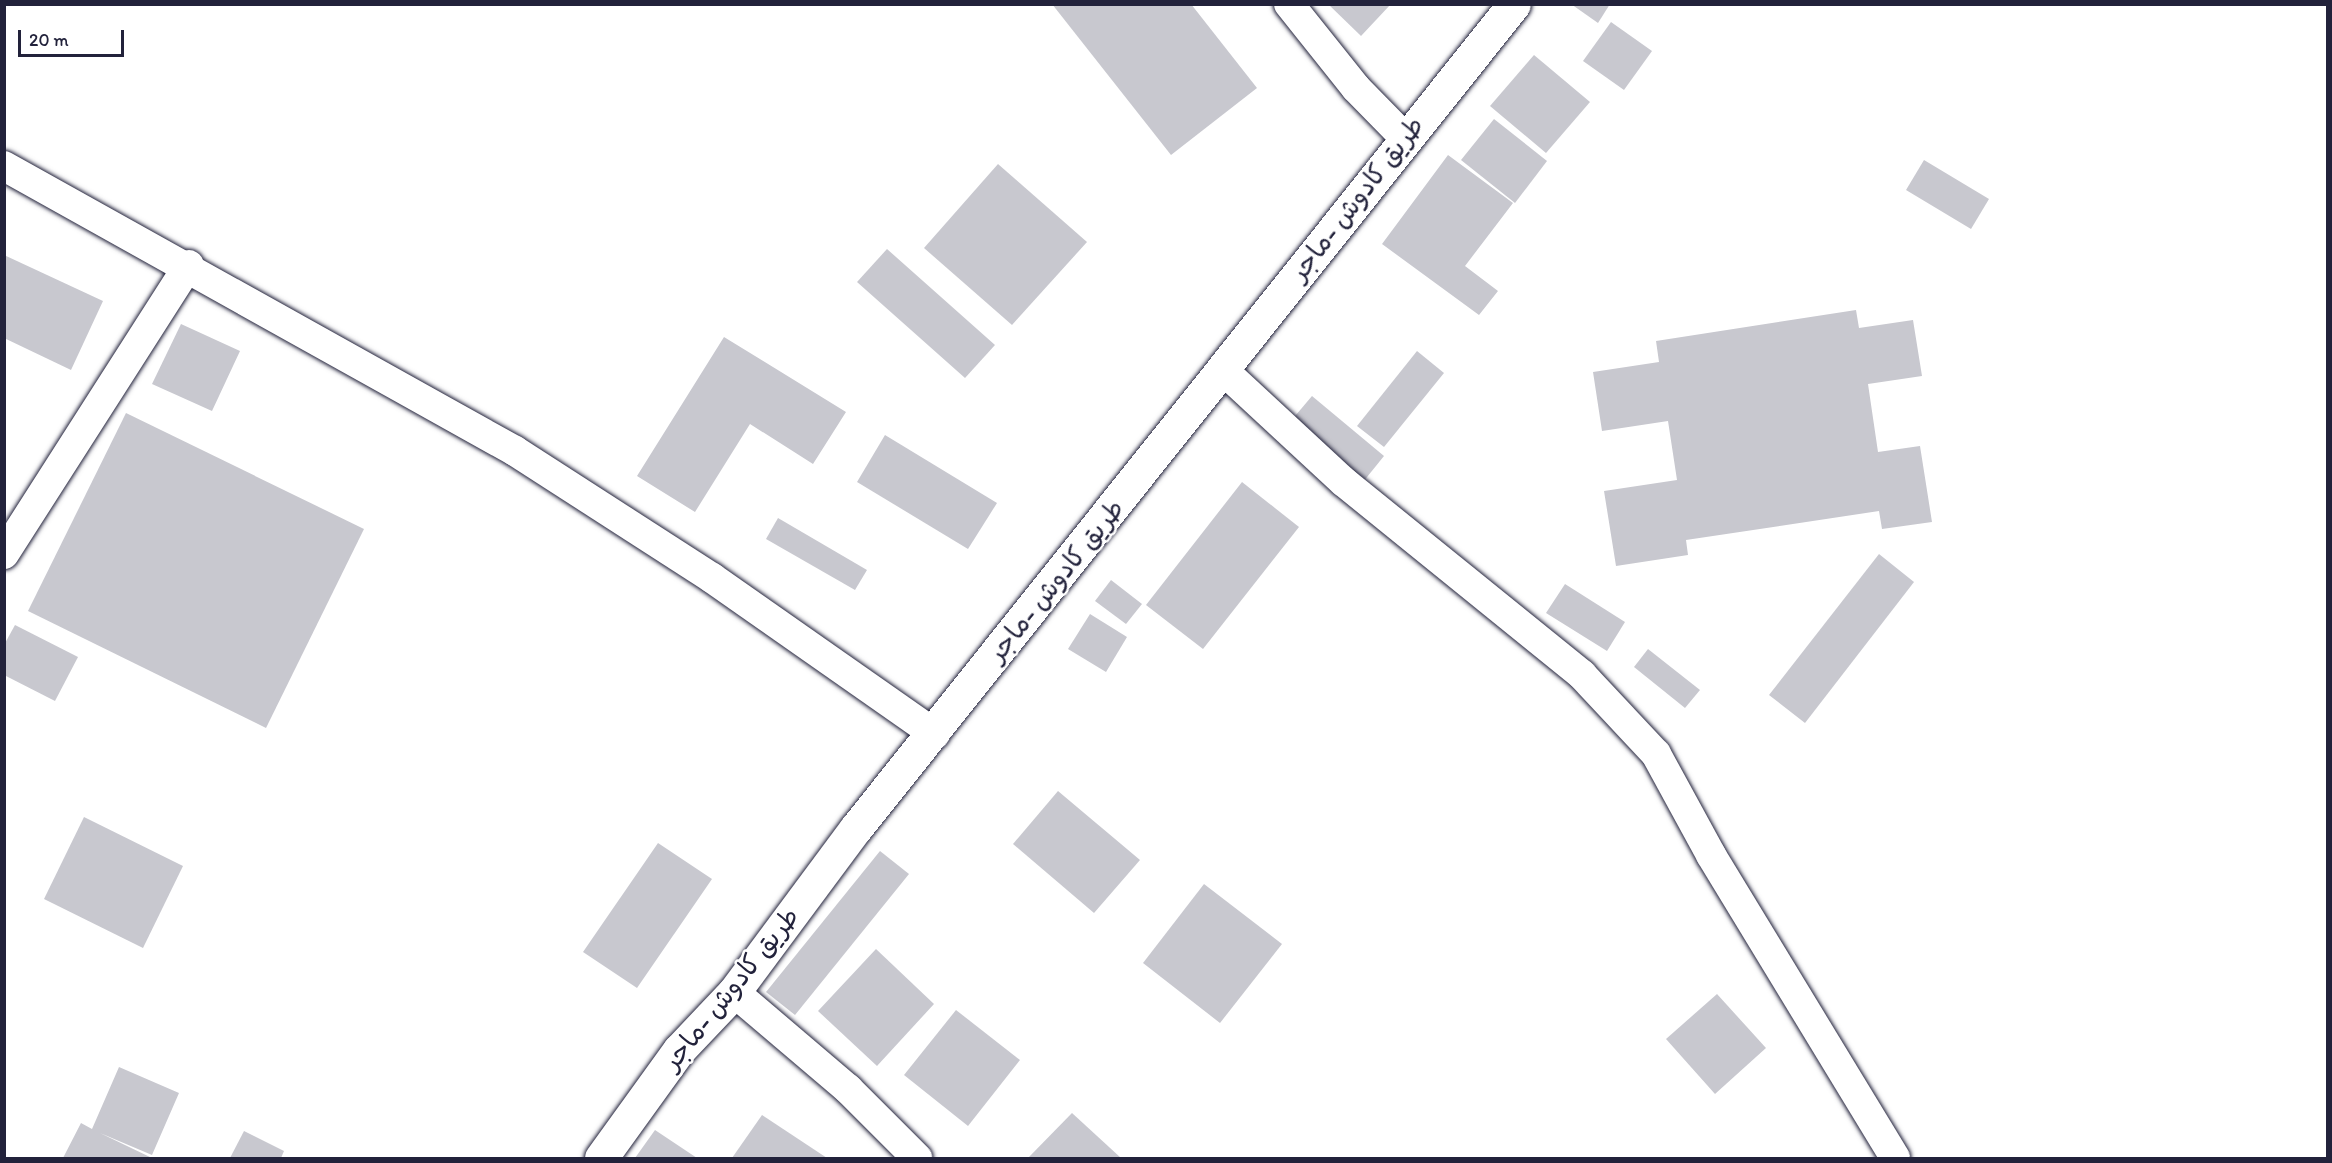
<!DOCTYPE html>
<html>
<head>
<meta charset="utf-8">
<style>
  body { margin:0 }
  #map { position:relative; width:2332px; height:1163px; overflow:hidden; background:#fff; font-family:Itim,"Playpen Sans Arabic",sans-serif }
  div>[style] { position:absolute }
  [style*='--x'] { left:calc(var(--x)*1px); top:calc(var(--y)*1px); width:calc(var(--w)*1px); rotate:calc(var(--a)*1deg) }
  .building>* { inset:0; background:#c8c8cf }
  .roads { filter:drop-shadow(0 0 2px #22223b) drop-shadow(0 0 2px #22223b) }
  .minor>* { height:30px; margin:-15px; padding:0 15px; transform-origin:15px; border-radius:15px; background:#fff }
  .trunk>* { height:33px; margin:-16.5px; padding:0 16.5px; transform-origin:16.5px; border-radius:16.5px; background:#fff }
  span { translate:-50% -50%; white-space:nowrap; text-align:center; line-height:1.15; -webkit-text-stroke:5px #fff; paint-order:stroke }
  .street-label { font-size:26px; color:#22223b }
  .frame { position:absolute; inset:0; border:6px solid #22223b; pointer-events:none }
  .scale { position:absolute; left:18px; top:30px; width:106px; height:27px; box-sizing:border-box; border:3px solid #22223b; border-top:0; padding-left:8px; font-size:18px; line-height:21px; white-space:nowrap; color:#22223b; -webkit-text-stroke:4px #fff; paint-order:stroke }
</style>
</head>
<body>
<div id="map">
  <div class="building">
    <i style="clip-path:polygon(1052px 4px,1191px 4px,1257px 88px,1171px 155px)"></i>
    <i style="clip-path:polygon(1328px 4px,1391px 4px,1361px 36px)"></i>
    <i style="clip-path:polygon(1571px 4px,1610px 4px,1598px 23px)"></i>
    <i style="clip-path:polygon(1611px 22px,1652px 51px,1624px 90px,1583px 61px)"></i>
    <i style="clip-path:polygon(1534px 55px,1590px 102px,1546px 153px,1490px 106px)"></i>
    <i style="clip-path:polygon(1494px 119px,1547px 161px,1515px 203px,1461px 160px)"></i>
    <i style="clip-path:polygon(1448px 155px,1513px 203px,1465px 266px,1498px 291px,1479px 315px,1382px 244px)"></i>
    <i style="clip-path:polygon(1924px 160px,1989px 199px,1971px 229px,1906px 190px)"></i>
    <i style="clip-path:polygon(998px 164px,1087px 242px,1012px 325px,924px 248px)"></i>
    <i style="clip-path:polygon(887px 249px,995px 345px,965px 378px,857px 282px)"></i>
    <i style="clip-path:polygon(4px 255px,103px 301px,71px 370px,4px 338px)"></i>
    <i style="clip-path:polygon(1856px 310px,1859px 328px,1913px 320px,1922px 376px,1868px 384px,1878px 452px,1920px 446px,1932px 522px,1882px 529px,1879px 511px,1686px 540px,1688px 555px,1616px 566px,1604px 491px,1677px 480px,1668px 421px,1602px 431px,1593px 372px,1659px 362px,1656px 341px)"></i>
    <i style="clip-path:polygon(181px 324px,240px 351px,212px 411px,152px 384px)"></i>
    <i style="clip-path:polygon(724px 337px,846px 412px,813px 464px,750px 424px,695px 512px,637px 476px)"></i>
    <i style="clip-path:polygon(1417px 351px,1444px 373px,1384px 447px,1357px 426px)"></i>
    <i style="clip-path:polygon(1312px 396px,1384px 456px,1363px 482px,1290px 422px)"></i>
    <i style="clip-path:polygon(126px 413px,364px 529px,266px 728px,28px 611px)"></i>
    <i style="clip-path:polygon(885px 435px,997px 503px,968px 549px,857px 482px)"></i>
    <i style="clip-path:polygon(1242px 482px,1299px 527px,1203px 649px,1146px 605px)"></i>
    <i style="clip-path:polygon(778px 518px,867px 570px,855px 590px,766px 539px)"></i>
    <i style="clip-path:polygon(1879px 554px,1914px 582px,1805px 723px,1769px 695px)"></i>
    <i style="clip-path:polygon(1111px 580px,1142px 604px,1126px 624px,1095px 601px)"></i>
    <i style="clip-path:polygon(1565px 584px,1625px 622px,1607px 651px,1546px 613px)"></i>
    <i style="clip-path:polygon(1090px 614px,1127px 637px,1106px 672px,1068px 649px)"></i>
    <i style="clip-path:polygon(15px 625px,78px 657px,55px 701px,4px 675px,4px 645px)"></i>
    <i style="clip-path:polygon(1648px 649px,1700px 690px,1685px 708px,1634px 667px)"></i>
    <i style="clip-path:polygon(1058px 791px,1140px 860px,1094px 913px,1013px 844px)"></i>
    <i style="clip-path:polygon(84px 817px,183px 866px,143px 948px,44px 899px)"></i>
    <i style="clip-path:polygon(658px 843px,712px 879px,637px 988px,583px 952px)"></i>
    <i style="clip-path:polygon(880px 851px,909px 874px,795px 1015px,766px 992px)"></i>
    <i style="clip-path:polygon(1204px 884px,1282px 944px,1220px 1023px,1143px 963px)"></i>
    <i style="clip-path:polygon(876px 949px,934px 1004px,877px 1066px,818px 1011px)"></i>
    <i style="clip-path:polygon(1717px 994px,1766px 1048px,1715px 1094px,1666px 1039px)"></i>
    <i style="clip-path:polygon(956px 1010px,1020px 1060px,968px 1126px,904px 1075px)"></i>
    <i style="clip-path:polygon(119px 1067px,179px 1093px,152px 1155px,100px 1133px,152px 1158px,63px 1158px,81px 1123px,92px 1129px)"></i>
    <i style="clip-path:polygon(1072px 1113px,1121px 1158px,1028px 1158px)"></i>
    <i style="clip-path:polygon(762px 1115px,827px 1158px,732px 1158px)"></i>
    <i style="clip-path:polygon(655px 1130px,697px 1158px,635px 1158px)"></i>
    <i style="clip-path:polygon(244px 1131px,284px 1151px,281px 1158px,230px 1158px)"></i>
  </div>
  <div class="roads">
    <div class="minor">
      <i style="--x:1289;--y:4;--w:107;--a:51.4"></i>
      <i style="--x:1356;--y:88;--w:69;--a:45.6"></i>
      <i style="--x:4;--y:166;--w:585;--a:29.15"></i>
      <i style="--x:515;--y:451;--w:234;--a:32.8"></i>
      <i style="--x:712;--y:578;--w:272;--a:35"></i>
      <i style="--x:1224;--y:371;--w:163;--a:42.8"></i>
      <i style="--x:1344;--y:482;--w:306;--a:39"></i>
      <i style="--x:1582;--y:675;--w:108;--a:46.9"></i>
      <i style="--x:1656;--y:754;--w:115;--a:61.4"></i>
      <i style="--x:1711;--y:855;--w:354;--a:58.7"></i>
      <i style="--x:4;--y:554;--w:343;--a:-57.4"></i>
      <i style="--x:734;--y:992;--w:150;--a:40.4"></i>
      <i style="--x:848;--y:1089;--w:98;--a:45"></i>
    </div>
    <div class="trunk">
      <i style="--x:601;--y:1158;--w:133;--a:-54.2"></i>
      <i style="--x:679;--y:1050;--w:80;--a:-46.5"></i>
      <i style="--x:734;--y:992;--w:204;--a:-53.4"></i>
      <i style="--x:856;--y:828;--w:1054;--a:-51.39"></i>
    </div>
  </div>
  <div class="street-label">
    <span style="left:1357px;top:199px;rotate:-52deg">طريق كادوش -ماجر</span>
    <span style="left:1056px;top:581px;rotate:-51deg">طريق كادوش -ماجر</span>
    <span style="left:731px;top:989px;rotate:-51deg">طريق كادوش -ماجر</span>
  </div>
  <div class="frame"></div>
  <div class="scale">20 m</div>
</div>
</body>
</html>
